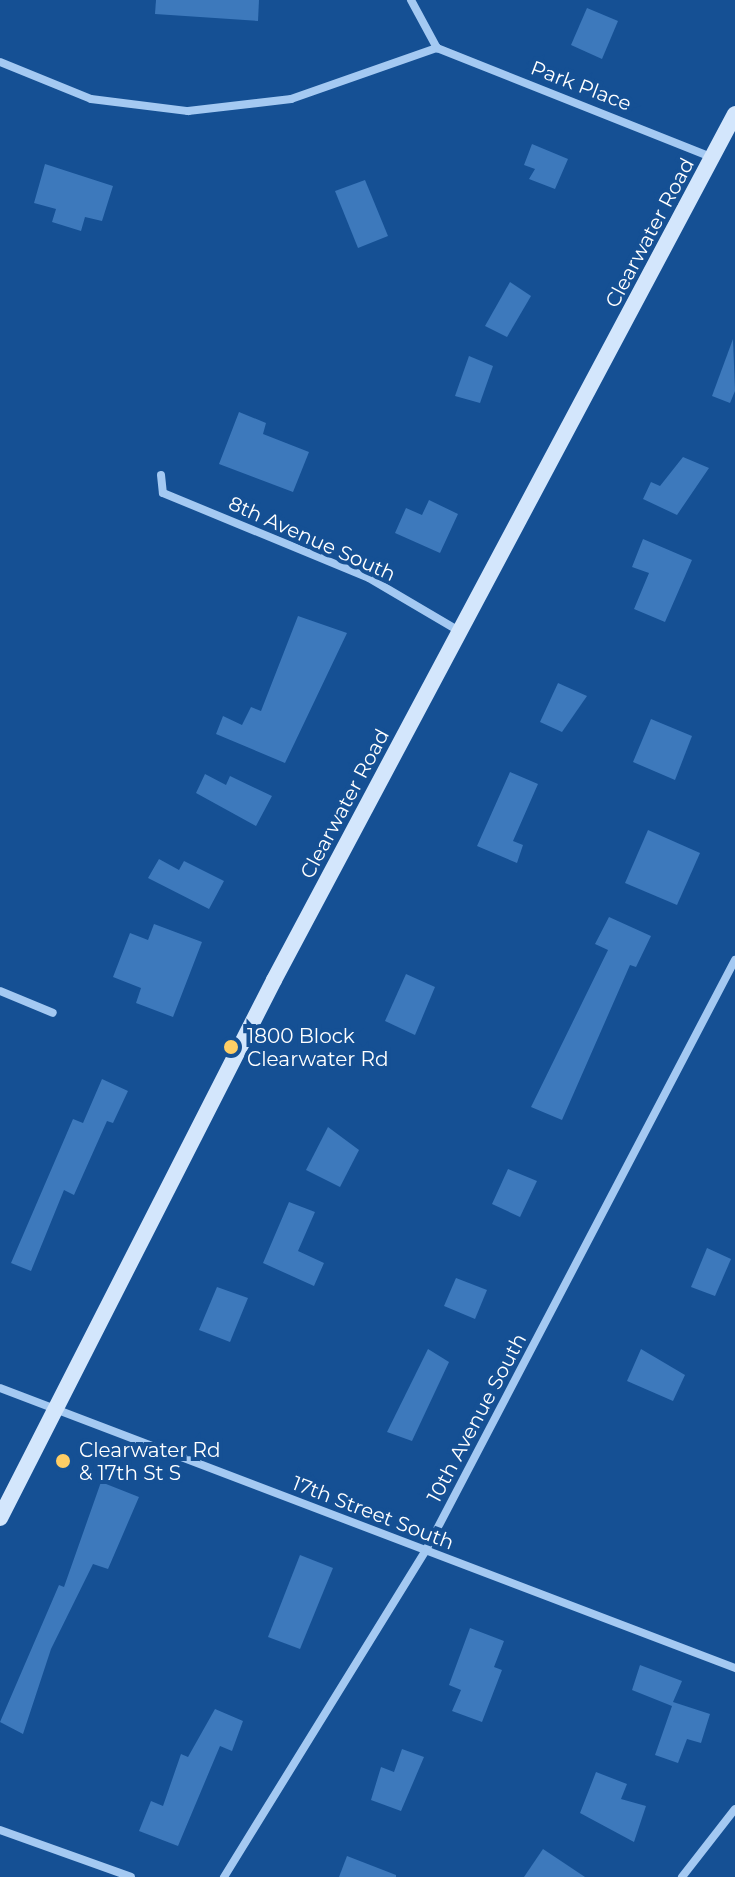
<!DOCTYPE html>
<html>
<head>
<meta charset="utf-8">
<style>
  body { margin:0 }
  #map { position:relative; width:735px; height:1877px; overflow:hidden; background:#155094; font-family:Montserrat,sans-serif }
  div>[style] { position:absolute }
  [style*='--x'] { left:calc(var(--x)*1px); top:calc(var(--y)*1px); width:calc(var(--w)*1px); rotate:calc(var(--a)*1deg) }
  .building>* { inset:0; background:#3d79bc }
  .street>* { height:8px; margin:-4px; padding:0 4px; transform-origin:4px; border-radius:4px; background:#a4c9f2 }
  .secondary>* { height:16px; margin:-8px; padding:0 8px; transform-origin:8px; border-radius:8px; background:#d3e6fc }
  .dots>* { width:22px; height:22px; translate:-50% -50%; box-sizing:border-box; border:4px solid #155094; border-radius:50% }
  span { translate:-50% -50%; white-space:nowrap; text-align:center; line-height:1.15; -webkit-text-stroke:8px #155094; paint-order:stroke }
  .street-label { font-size:20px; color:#fff }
  .poi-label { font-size:20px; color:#fff }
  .left { translate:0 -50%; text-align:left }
</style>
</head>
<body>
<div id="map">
  <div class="building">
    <i style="clip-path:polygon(156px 0,259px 0,258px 21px,155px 14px)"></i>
    <i style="clip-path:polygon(587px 8px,618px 21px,602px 59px,571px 45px)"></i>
    <i style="clip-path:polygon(532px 144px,568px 159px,555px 189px,529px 179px,535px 169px,524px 165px)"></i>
    <i style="clip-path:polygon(45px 164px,113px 186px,102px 221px,85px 217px,81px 231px,52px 222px,56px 209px,34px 203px)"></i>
    <i style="clip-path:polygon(365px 180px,388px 236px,358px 248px,335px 191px)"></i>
    <i style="clip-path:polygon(510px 282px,531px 296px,507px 337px,485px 326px)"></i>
    <i style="clip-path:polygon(733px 339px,735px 391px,730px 403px,712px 396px)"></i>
    <i style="clip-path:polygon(469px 356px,493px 366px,480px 403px,455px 396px)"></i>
    <i style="clip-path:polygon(239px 412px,266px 423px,263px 434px,309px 452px,293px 492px,219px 464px)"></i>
    <i style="clip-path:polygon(683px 457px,709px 468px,677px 515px,643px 499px,651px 482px,660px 486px)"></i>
    <i style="clip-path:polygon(429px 500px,458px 514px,440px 553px,395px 533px,406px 508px,422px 515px)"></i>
    <i style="clip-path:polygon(643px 539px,692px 560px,665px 622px,634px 609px,649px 573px,632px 567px)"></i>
    <i style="clip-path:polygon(298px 616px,347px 633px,285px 763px,216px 734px,223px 716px,242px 725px,251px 707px,261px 711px)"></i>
    <i style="clip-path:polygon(558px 683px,587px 696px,562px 732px,540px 722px)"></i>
    <i style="clip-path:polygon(651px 719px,692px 736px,675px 780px,633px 762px)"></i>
    <i style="clip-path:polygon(510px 772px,538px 784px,513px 841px,523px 845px,517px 863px,477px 846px)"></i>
    <i style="clip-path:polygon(205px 774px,226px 785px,230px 776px,272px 796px,256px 826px,196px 793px)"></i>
    <i style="clip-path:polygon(648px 830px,700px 853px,677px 905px,625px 883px)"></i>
    <i style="clip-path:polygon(159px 859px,179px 870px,184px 861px,224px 881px,209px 909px,148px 878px)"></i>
    <i style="clip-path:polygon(609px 917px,651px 936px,636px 967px,630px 965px,562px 1120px,531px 1107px,608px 950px,595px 944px)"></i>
    <i style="clip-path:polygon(154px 924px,202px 942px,173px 1017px,136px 1003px,141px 988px,113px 977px,130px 933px,148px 940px)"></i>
    <i style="clip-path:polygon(406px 974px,435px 987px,415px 1035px,385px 1021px)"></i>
    <i style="clip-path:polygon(102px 1079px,128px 1091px,113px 1123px,107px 1121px,74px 1195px,64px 1190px,31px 1271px,11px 1263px,73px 1119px,83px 1123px)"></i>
    <i style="clip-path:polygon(328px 1127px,359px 1150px,340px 1187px,306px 1170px)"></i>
    <i style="clip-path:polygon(508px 1169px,537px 1181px,520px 1217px,492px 1204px)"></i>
    <i style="clip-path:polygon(289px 1202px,315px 1212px,298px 1251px,324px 1263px,314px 1286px,263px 1263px)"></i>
    <i style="clip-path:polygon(707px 1248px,731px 1259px,715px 1296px,691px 1287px)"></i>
    <i style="clip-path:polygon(456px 1278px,487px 1290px,475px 1319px,444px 1306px)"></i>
    <i style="clip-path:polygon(217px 1287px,248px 1298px,230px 1342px,199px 1330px)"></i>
    <i style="clip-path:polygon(428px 1349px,449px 1362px,412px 1441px,387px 1432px)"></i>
    <i style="clip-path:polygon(641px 1349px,685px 1375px,673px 1401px,627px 1381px)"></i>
    <i style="clip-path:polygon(101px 1482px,139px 1497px,108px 1569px,93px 1564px,51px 1649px,23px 1734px,0 1722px,59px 1585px,64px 1587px)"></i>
    <i style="clip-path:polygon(300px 1555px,333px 1568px,300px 1649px,268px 1637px)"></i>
    <i style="clip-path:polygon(470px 1628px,504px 1641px,494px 1667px,502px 1670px,482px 1722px,452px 1711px,461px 1690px,449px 1685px)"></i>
    <i style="clip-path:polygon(640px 1665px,682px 1681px,673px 1702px,710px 1714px,701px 1743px,687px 1739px,678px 1763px,655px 1755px,672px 1706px,632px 1690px)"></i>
    <i style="clip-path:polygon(215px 1709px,243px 1721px,232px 1751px,220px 1746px,178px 1846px,139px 1831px,151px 1801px,163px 1806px,181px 1754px,188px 1757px)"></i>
    <i style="clip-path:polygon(402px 1749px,424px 1757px,401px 1811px,371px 1800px,381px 1767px,394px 1772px)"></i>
    <i style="clip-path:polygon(596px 1772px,627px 1784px,621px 1799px,646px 1806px,634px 1842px,580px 1813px)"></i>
    <i style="clip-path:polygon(543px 1849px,585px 1877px,524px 1877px)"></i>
    <i style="clip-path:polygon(347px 1856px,396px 1875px,396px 1877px,339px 1877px)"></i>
  </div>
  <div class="street">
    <i style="--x:411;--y:0;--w:55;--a:61.6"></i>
    <i style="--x:437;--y:48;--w:297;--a:21.7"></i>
    <i style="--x:0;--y:62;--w:98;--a:22.1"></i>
    <i style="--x:91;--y:99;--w:98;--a:7.1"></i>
    <i style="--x:188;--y:111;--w:104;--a:-6.6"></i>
    <i style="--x:291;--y:99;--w:155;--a:-19.3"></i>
    <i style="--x:161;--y:475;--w:18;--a:84"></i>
    <i style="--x:163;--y:493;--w:223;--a:22.4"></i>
    <i style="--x:369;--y:578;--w:104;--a:30.5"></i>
    <i style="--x:0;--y:991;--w:57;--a:22.5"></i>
    <i style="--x:0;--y:1388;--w:787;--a:20.85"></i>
    <i style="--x:0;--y:1830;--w:139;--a:19.7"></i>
    <i style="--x:224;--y:1877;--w:384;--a:-58.3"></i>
    <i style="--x:426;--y:1550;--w:666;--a:-62.36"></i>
    <i style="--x:682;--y:1877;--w:86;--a:-52.1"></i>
  </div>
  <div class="secondary">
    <i style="--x:0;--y:1518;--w:604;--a:-63.01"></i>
    <i style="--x:274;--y:980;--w:981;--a:-61.97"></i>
  </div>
  <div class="dots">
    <i style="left:231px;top:1047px;background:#ffce65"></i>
    <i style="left:63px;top:1461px;background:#ffce65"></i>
  </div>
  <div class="street-label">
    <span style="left:581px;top:86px;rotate:21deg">Park Place</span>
    <span style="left:650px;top:233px;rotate:-62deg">Clearwater Road</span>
    <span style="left:312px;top:539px;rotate:24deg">8th Avenue South</span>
    <span style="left:345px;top:804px;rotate:-62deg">Clearwater Road</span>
    <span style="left:477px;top:1418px;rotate:-62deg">10th Avenue South</span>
    <span style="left:373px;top:1513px;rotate:21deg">17th Street South</span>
  </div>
  <div class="poi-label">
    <span class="left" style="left:247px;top:1048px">1800 Block<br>Clearwater Rd</span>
    <span class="left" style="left:79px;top:1462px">Clearwater Rd<br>&amp; 17th St S</span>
  </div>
</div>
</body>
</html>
